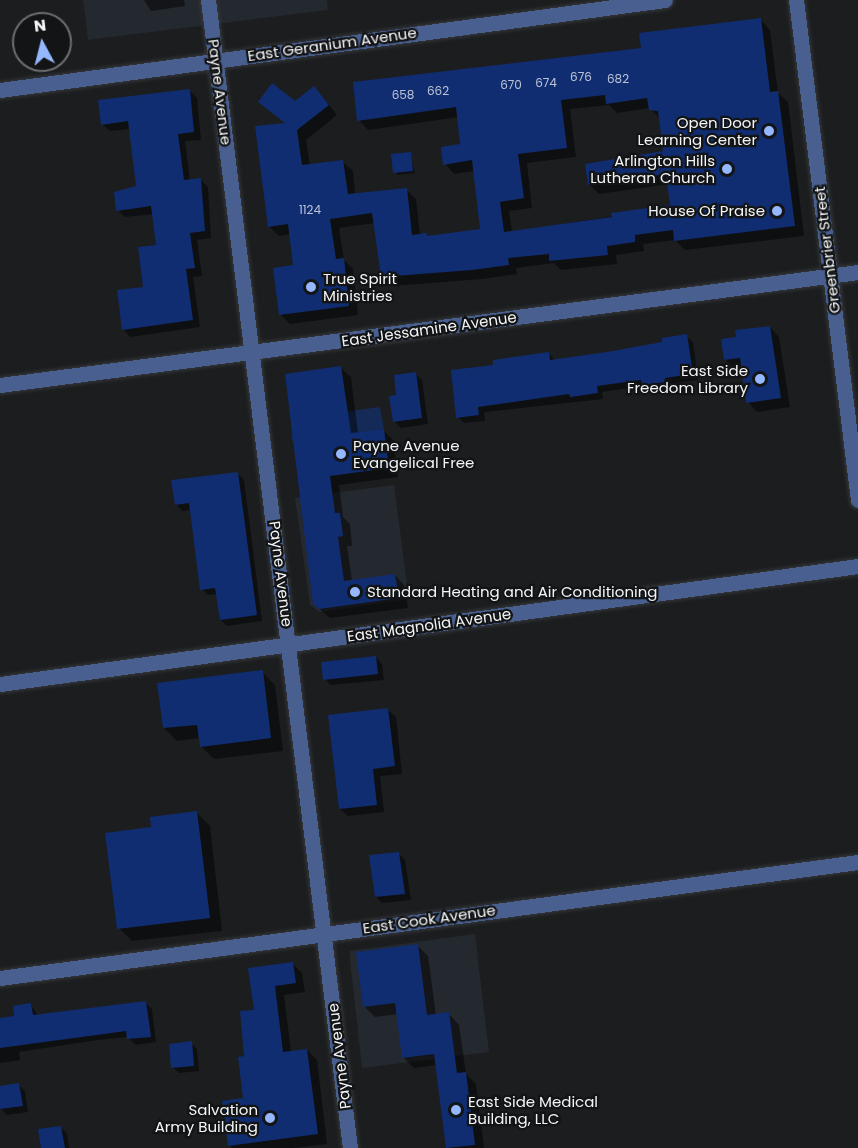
<!DOCTYPE html>
<html>
<head>
<meta charset="utf-8">
<style>
  body { margin:0 }
  #map { position:relative; width:858px; height:1148px; overflow:hidden; background:#1b1d1f; font-family:Poppins,sans-serif }
  div>[style] { position:absolute }
  [style*='--x'] { left:calc(var(--x)*1px); top:calc(var(--y)*1px); width:calc(var(--w)*1px); rotate:calc(var(--a)*1deg) }
  .built>* { inset:0; background:#24282f }
  .green>* { inset:0; background:#162a58 }
  .shadow>* { inset:0; background:#0007 }
  .building>* { inset:0; background:#112d71 }
  .roads { filter:drop-shadow(0 0 2px #353739) drop-shadow(0 0 2px #353739) }
  .minor>* { height:15px; margin:-7.5px; padding:0 7.5px; transform-origin:7.5px; border-radius:7.5px; background:#485f8f }
  .dots>* { width:16px; height:16px; translate:-50% -50%; box-sizing:border-box; border:3px solid #121416; border-radius:50% }
  span { translate:-50% -50%; white-space:nowrap; text-align:center; line-height:1.15; -webkit-text-stroke:4.5px #121416; paint-order:stroke }
  .number-label { font-size:12px; color:#bbc3d6 }
  .number-label span { -webkit-text-stroke-width:0 }
  .street-label { font-size:15px; color:#f4f5f7 }
  .poi-label { font-size:15px; color:#f4f5f7 }
  .right { translate:-100% -50%; text-align:right }
  .left { translate:0 -50%; text-align:left }
  .north { position:absolute; left:12px; top:12px; width:60px; height:60px; box-sizing:border-box; background:#121416; border:2px solid #6c6e70; border-radius:50%; rotate:353deg; font-size:16px; font-weight:700; line-height:24px; text-align:center; color:#f4f5f7 }
  .north::after { content:''; display:block; margin:auto; width:21px; height:27px; background:#94b7fd; clip-path:polygon(50% 0,100% 100%,50% 72%,0 100%) }
</style>
</head>
<body>
<div id="map">
  <div class="built">
    <i style="clip-path:polygon(83px 0,327px 0,328px 10px,88px 40px)"></i>
    <i style="clip-path:polygon(394px 485px,409px 599px,319px 612px,310px 605px,295px 498px)"></i>
    <i style="clip-path:polygon(475px 934px,489px 1052px,362px 1068px,349px 951px)"></i>
  </div>
  <div class="green">
    <i style="clip-path:polygon(380px 407px,384px 429px,292px 441px,291px 419px)"></i>
  </div>
  <div class="shadow">
    <i style="clip-path:polygon(144px 0,184px 0,185px 6px,151px 11px)"></i>
    <i style="clip-path:polygon(evenodd,761px 20px,770px 30px,778px 93px,788px 102px,804px 236px,685px 250px,675px 240px,643px 244px,644px 251px,616px 255px,617px 264px,561px 270px,554px 263px,516px 268px,517px 274px,483px 279px,392px 286px,382px 276px,375px 223px,339px 228px,344px 260px,353px 269px,358px 315px,290px 324px,281px 315px,295px 266px,291px 234px,279px 236px,269px 226px,286px 124px,260px 102px,295px 103px,323px 97px,337px 115px,306px 140px,310px 166px,343px 162px,353px 171px,355px 194px,406px 190px,416px 199px,420px 235px,426px 235px,429px 237px,482px 230px,474px 171px,454px 174px,445px 164px,462px 145px,459px 117px,368px 130px,359px 120px,761px 20px,609px 105px,617px 113px,650px 108px,660px 119px,665px 152px,589px 184px,599px 194px,669px 184px,672px 207px,512px 232px,509px 211px,532px 208px,527px 163px,576px 157px,570px 109px,609px 105px)"></i>
    <i style="clip-path:polygon(189px 90px,197px 98px,201px 140px,185px 141px,190px 181px,200px 179px,208px 187px,211px 238px,197px 240px,202px 276px,193px 277px,200px 327px,130px 337px,123px 329px,144px 288px,158px 246px,154px 214px,125px 217px,118px 210px,137px 187px,130px 129px,110px 131px,102px 124px)"></i>
    <i style="clip-path:polygon(410px 154px,415px 173px,398px 175px,395px 172px)"></i>
    <i style="clip-path:polygon(770px 327px,779px 337px,790px 407px,757px 412px,748px 402px,743px 368px,735px 369px,725px 359px,738px 338px)"></i>
    <i style="clip-path:polygon(686px 336px,693px 342px,698px 380px,670px 384px,671px 388px,649px 391px,645px 386px,602px 392px,603px 399px,484px 412px,485px 421px,464px 423px,458px 417px,495px 366px,549px 354px,556px 361px,664px 343px)"></i>
    <i style="clip-path:polygon(341px 368px,351px 377px,358px 433px,383px 430px,393px 440px,398px 477px,339px 485px,343px 517px,350px 524px,352px 546px,347px 546px,352px 581px,395px 575px,404px 585px,408px 608px,330px 618px,314px 604px)"></i>
    <i style="clip-path:polygon(415px 374px,422px 380px,428px 424px,401px 428px,394px 421px,398px 396px)"></i>
    <i style="clip-path:polygon(237px 473px,244px 480px,262px 621px,227px 626px,221px 620px,217px 594px,208px 595px,202px 589px,191px 510px,182px 511px,176px 504px)"></i>
    <i style="clip-path:polygon(376px 657px,382px 664px,384px 680px,331px 685px,325px 679px)"></i>
    <i style="clip-path:polygon(262px 672px,275px 685px,283px 751px,214px 759px,201px 746px,200px 738px,177px 741px,164px 728px)"></i>
    <i style="clip-path:polygon(388px 710px,396px 717px,402px 774px,380px 776px,384px 812px,348px 816px,340px 809px)"></i>
    <i style="clip-path:polygon(197px 813px,210px 826px,222px 931px,132px 941px,119px 928px,153px 828px)"></i>
    <i style="clip-path:polygon(398px 853px,405px 860px,411px 900px,382px 903px,376px 897px)"></i>
    <i style="clip-path:polygon(417px 945px,428px 956px,436px 1016px,449px 1014px,459px 1025px,466px 1074px,476px 1084px,484px 1148px,447px 1148px,437px 1065px,414px 1068px,404px 1058px,398px 1014px,375px 1017px,364px 1006px)"></i>
    <i style="clip-path:polygon(292px 963px,302px 973px,305px 992px,284px 995px,291px 1052px,307px 1050px,317px 1060px,327px 1144px,294px 1148px,232px 1148px,230px 1146px,244px 1100px,246px 1058px,256px 1011px)"></i>
    <i style="clip-path:polygon(145px 1003px,152px 1009px,156px 1042px,135px 1045px,128px 1037px,98px 1040px,19px 1052px,20px 1060px,0 1063px,0 1019px,16px 1017px,31px 1005px,38px 1016px)"></i>
    <i style="clip-path:polygon(191px 1043px,197px 1049px,199px 1071px,179px 1073px,172px 1067px)"></i>
    <i style="clip-path:polygon(19px 1085px,25px 1091px,28px 1112px,7px 1115px,0 1108px,0 1087px)"></i>
    <i style="clip-path:polygon(60px 1127px,67px 1133px,69px 1148px,43px 1148px)"></i>
  </div>
  <div class="building">
    <i style="clip-path:polygon(evenodd,761px 18px,770px 92px,778px 91px,795px 226px,674px 241px,673px 230px,635px 235px,635px 242px,607px 246px,608px 255px,549px 261px,549px 254px,508px 258px,509px 265px,472px 270px,381px 277px,372px 213px,330px 219px,336px 259px,344px 258px,349px 306px,279px 315px,273px 268px,293px 265px,288px 224px,268px 227px,255px 126px,285px 123px,258px 102px,272px 83px,295px 101px,314px 86px,329px 105px,297px 130px,302px 165px,343px 160px,348px 194px,407px 188px,412px 235px,427px 233px,427px 236px,480px 229px,472px 160px,443px 165px,441px 147px,460px 144px,456px 107px,357px 121px,353px 82px,641px 48px,639px 33px,761px 18px,605px 95px,606px 104px,647px 98px,649px 110px,658px 111px,663px 151px,585px 164px,588px 185px,666px 174px,670px 205px,611px 213px,612px 217px,504px 232px,500px 202px,524px 198px,518px 154px,567px 148px,561px 100px,605px 95px)"></i>
    <i style="clip-path:polygon(190px 89px,194px 132px,178px 134px,184px 180px,201px 178px,205px 231px,190px 233px,195px 268px,186px 269px,193px 320px,122px 330px,117px 290px,143px 287px,138px 247px,156px 245px,151px 206px,116px 211px,114px 192px,136px 186px,128px 121px,101px 125px,98px 100px)"></i>
    <i style="clip-path:polygon(411px 152px,413px 171px,393px 173px,391px 154px)"></i>
    <i style="clip-path:polygon(770px 326px,781px 398px,746px 403px,740px 358px,724px 360px,721px 339px,736px 337px,735px 330px)"></i>
    <i style="clip-path:polygon(687px 334px,693px 374px,665px 378px,666px 382px,642px 385px,641px 380px,597px 386px,598px 393px,570px 397px,569px 394px,478px 407px,479px 415px,456px 418px,451px 370px,493px 365px,493px 360px,549px 352px,550px 360px,607px 352px,662px 342px,662px 338px)"></i>
    <i style="clip-path:polygon(341px 366px,351px 433px,384px 429px,389px 468px,330px 476px,335px 513px,340px 513px,343px 536px,338px 537px,344px 581px,395px 574px,399px 598px,319px 609px,313px 604px,285px 374px)"></i>
    <i style="clip-path:polygon(416px 372px,422px 418px,393px 422px,389px 396px,396px 395px,394px 375px)"></i>
    <i style="clip-path:polygon(238px 472px,257px 615px,220px 620px,215px 588px,200px 590px,189px 503px,175px 505px,171px 480px)"></i>
    <i style="clip-path:polygon(376px 656px,378px 674px,323px 680px,321px 662px)"></i>
    <i style="clip-path:polygon(263px 670px,271px 738px,200px 747px,197px 725px,163px 728px,157px 683px)"></i>
    <i style="clip-path:polygon(388px 708px,395px 766px,373px 769px,377px 805px,339px 809px,328px 715px)"></i>
    <i style="clip-path:polygon(197px 811px,210px 918px,117px 929px,105px 833px,151px 827px,150px 817px)"></i>
    <i style="clip-path:polygon(399px 852px,405px 894px,375px 897px,369px 855px)"></i>
    <i style="clip-path:polygon(418px 944px,427px 1015px,449px 1012px,457px 1073px,466px 1072px,475px 1145px,446px 1148px,434px 1054px,402px 1058px,395px 1003px,363px 1007px,356px 952px)"></i>
    <i style="clip-path:polygon(293px 962px,296px 983px,275px 986px,283px 1052px,307px 1049px,318px 1134px,228px 1146px,222px 1101px,243px 1098px,238px 1057px,244px 1056px,240px 1011px,254px 1010px,248px 968px)"></i>
    <i style="clip-path:polygon(146px 1001px,151px 1037px,127px 1039px,126px 1031px,0 1048px,0 1018px,14px 1016px,13px 1006px,31px 1003px,33px 1015px)"></i>
    <i style="clip-path:polygon(192px 1041px,194px 1066px,171px 1068px,169px 1044px)"></i>
    <i style="clip-path:polygon(19px 1083px,23px 1106px,0 1109px,0 1086px)"></i>
    <i style="clip-path:polygon(61px 1126px,65px 1148px,41px 1148px,38px 1129px)"></i>
  </div>
  <div class="roads">
    <div class="minor">
      <i style="--x:208;--y:0;--w:1157;--a:82.95"></i>
      <i style="--x:796;--y:0;--w:504;--a:82.93"></i>
      <i style="--x:0;--y:90;--w:671;--a:-7.71"></i>
      <i style="--x:0;--y:385;--w:865;--a:-7.5"></i>
      <i style="--x:0;--y:684;--w:866;--a:-7.83"></i>
      <i style="--x:0;--y:978;--w:866;--a:-7.7"></i>
    </div>
  </div>
  <div class="dots">
    <i style="left:769px;top:131px;background:#94b7fd"></i>
    <i style="left:727px;top:169px;background:#94b7fd"></i>
    <i style="left:777px;top:211px;background:#94b7fd"></i>
    <i style="left:311px;top:287px;background:#94b7fd"></i>
    <i style="left:760px;top:379px;background:#94b7fd"></i>
    <i style="left:341px;top:454px;background:#94b7fd"></i>
    <i style="left:355px;top:592px;background:#94b7fd"></i>
    <i style="left:456px;top:1110px;background:#94b7fd"></i>
    <i style="left:270px;top:1118px;background:#94b7fd"></i>
  </div>
  <div class="number-label">
    <span style="left:581px;top:77px">676</span>
    <span style="left:618px;top:79px">682</span>
    <span style="left:546px;top:83px">674</span>
    <span style="left:511px;top:85px">670</span>
    <span style="left:438px;top:91px">662</span>
    <span style="left:403px;top:95px">658</span>
    <span style="left:310px;top:210px">1124</span>
  </div>
  <div class="street-label">
    <span style="left:332px;top:44px;rotate:-8deg">East Geranium Avenue</span>
    <span style="left:220px;top:92px;rotate:83deg">Payne Avenue</span>
    <span style="left:827px;top:250px;rotate:-97deg">Greenbrier Street</span>
    <span style="left:429px;top:329px;rotate:-8deg">East Jessamine Avenue</span>
    <span style="left:281px;top:574px;rotate:83deg">Payne Avenue</span>
    <span style="left:429px;top:625px;rotate:-8deg">East Magnolia Avenue</span>
    <span style="left:429px;top:919px;rotate:-8deg">East Cook Avenue</span>
    <span style="left:339px;top:1056px;rotate:-97deg">Payne Avenue</span>
  </div>
  <div class="poi-label">
    <span class="right" style="left:757px;top:131px">Open Door<br>Learning Center</span>
    <span class="right" style="left:715px;top:169px">Arlington Hills<br>Lutheran Church</span>
    <span class="right" style="left:765px;top:211px">House Of Praise</span>
    <span class="left" style="left:323px;top:287px">True Spirit<br>Ministries</span>
    <span class="right" style="left:748px;top:379px">East Side<br>Freedom Library</span>
    <span class="left" style="left:353px;top:454px">Payne Avenue<br>Evangelical Free</span>
    <span class="left" style="left:367px;top:592px">Standard Heating and Air Conditioning</span>
    <span class="left" style="left:468px;top:1110px">East Side Medical<br>Building, LLC</span>
    <span class="right" style="left:258px;top:1118px">Salvation<br>Army Building</span>
  </div>
  <div class="north">N</div>
</div>
</body>
</html>
